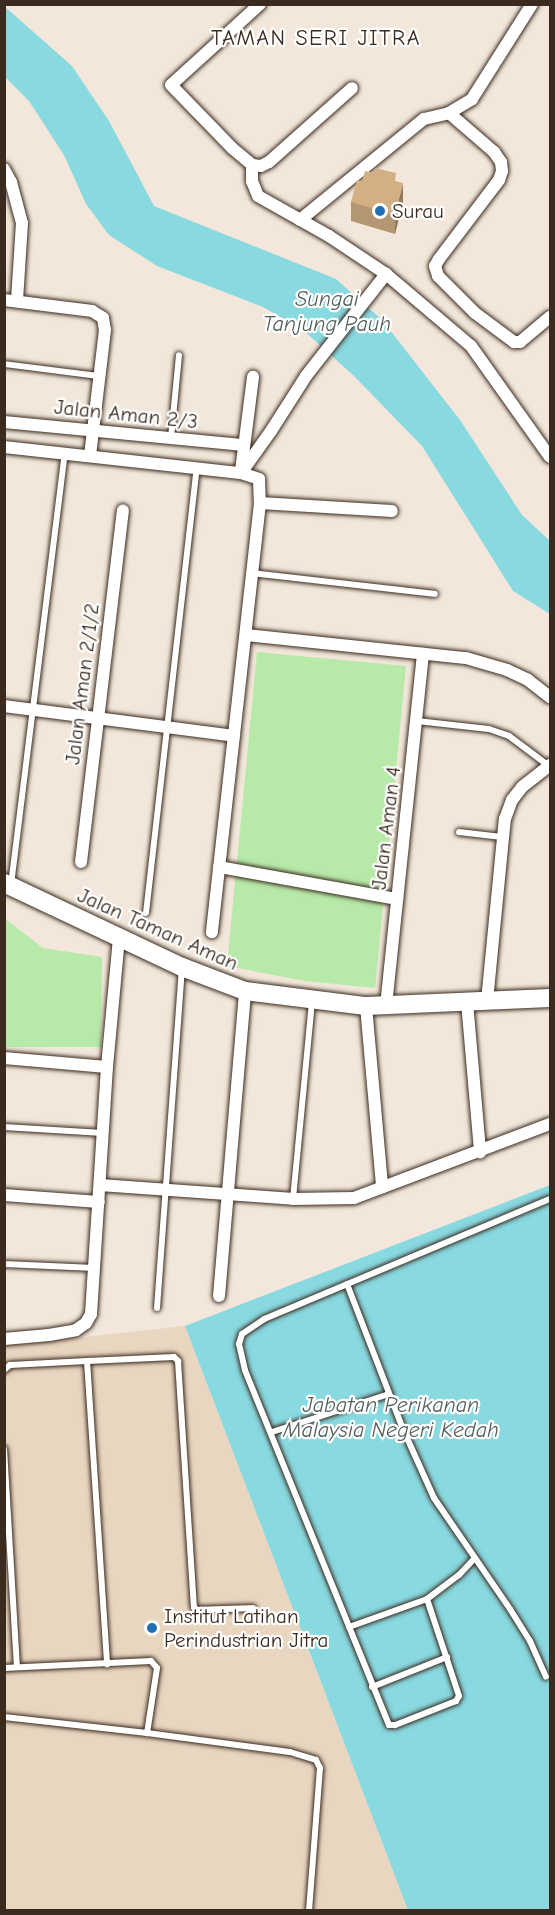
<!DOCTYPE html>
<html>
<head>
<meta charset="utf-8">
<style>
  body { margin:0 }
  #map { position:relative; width:555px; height:1915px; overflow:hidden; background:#f2e7da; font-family:"Comic Neue",sans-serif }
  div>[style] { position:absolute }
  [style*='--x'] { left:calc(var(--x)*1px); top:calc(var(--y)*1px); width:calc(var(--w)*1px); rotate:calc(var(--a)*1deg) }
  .built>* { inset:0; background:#e8d6c0 }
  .green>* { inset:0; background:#b7e9a9 }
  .water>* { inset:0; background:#88d9e0 }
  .roads { filter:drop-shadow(0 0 2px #3b2a1e) drop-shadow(0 0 2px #3b2a1e) }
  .lane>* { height:6px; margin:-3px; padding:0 3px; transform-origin:3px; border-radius:3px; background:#fff }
  .street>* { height:12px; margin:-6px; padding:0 6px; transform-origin:6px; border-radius:6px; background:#fff }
  .secondary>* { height:18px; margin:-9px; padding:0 9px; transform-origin:9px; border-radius:9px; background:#fff }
  .wall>* { inset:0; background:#b59672 }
  .shaded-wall>* { inset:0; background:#937a5c }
  .building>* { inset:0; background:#d2af84 }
  .dots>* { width:16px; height:16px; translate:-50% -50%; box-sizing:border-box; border:3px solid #fff; border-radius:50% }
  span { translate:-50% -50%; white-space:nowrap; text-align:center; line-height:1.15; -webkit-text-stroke:4.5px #fff; paint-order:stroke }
  .poi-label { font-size:21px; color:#3b2a1e }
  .left { translate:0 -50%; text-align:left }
  .street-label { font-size:21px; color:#3b2a1e }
  .neighbourhood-label { font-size:22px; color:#3b2a1e; letter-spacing:1.5px }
  .water-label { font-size:22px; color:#525f58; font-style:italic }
  .frame { position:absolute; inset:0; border:6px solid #3b2a1e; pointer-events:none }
</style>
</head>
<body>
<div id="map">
  <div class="built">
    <i style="clip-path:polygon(185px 1326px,408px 1910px,5px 1910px,4px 1346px)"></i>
  </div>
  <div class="green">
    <i style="clip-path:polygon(257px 652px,406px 666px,375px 988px,305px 981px,227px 966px)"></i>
    <i style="clip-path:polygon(4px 918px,43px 948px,102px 957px,101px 1047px,5px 1047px)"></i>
  </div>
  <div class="water">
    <i style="clip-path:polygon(4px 6px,72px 66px,109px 121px,154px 206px,336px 279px,382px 320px,460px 420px,522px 515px,550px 541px,550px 614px,513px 591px,422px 446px,354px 376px,302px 329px,263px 307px,157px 266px,109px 235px,86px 204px,64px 155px,29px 101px,5px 77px)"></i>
    <i style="clip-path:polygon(550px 1185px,550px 1910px,408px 1910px,185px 1326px)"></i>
  </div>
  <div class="roads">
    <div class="lane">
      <i style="--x:4;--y:364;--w:96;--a:7.2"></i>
      <i style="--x:171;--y:438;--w:83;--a:-84.5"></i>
      <i style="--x:252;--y:573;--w:184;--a:6.5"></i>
      <i style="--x:417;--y:721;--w:72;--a:6.3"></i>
      <i style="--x:489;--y:729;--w:21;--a:19"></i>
      <i style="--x:509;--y:736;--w:50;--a:36.9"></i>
      <i style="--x:459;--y:832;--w:43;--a:6.6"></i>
      <i style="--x:11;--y:885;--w:434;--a:-82.9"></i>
      <i style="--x:146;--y:913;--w:448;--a:-83.5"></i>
      <i style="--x:4;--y:1127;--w:99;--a:3.5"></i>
      <i style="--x:293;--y:1199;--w:199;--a:-84.5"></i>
      <i style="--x:4;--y:1264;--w:91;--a:2.5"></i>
      <i style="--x:347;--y:1284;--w:155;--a:68.9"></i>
      <i style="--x:403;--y:1429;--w:76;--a:65.8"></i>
      <i style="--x:434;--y:1498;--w:135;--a:55.6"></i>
      <i style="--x:510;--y:1609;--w:38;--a:58"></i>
      <i style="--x:530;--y:1641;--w:39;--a:66"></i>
      <i style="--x:157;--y:1308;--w:338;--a:-85.8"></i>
      <i style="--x:87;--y:1361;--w:304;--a:86.2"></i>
      <i style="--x:4;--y:1370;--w:8;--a:-40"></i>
      <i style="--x:10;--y:1365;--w:77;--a:-3"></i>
      <i style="--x:87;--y:1361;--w:87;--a:-2.6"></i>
      <i style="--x:174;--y:1357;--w:6;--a:45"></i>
      <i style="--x:178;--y:1361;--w:247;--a:86.3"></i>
      <i style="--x:194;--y:1607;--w:4;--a:45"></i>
      <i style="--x:197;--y:1610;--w:56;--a:-2"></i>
      <i style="--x:272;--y:1432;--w:123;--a:-18"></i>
      <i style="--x:4;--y:1449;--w:218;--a:86.6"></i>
      <i style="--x:427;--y:1599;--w:102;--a:71.7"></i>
      <i style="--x:459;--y:1696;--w:6;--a:121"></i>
      <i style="--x:456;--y:1701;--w:66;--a:158.5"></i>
      <i style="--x:395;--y:1725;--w:6;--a:180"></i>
      <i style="--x:389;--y:1725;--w:383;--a:-112.1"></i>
      <i style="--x:245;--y:1370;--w:27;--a:-103"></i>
      <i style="--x:239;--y:1344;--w:10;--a:-73"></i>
      <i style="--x:242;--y:1334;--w:27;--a:-34"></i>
      <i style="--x:264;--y:1319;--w:310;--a:-22.8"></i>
      <i style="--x:349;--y:1627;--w:83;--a:-19.7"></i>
      <i style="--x:427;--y:1599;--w:40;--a:-37"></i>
      <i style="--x:459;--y:1575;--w:23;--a:-47"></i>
      <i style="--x:4;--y:1668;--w:147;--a:-2.7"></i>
      <i style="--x:151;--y:1661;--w:9;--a:49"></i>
      <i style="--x:157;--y:1668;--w:66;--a:98.7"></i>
      <i style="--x:372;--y:1687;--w:81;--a:-21.8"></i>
      <i style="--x:4;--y:1717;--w:144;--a:6.4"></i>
      <i style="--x:147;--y:1733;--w:144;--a:7.6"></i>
      <i style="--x:290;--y:1752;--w:27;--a:17"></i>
      <i style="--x:316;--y:1760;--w:9;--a:63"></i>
      <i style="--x:320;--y:1768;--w:142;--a:94.4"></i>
    </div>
    <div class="street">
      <i style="--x:260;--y:4;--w:120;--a:137.7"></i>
      <i style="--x:171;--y:85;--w:88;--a:45.9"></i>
      <i style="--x:232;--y:148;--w:26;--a:40"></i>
      <i style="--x:252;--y:165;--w:9;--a:6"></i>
      <i style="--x:261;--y:166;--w:9;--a:-27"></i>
      <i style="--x:269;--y:162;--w:111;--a:-41.7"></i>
      <i style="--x:449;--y:113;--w:60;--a:40.9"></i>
      <i style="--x:494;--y:152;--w:12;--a:55"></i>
      <i style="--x:501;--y:162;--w:9;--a:84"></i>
      <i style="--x:502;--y:171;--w:9;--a:108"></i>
      <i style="--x:499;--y:180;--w:99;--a:127.2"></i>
      <i style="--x:439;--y:259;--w:8;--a:120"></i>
      <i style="--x:435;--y:266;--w:10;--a:73"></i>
      <i style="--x:438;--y:276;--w:52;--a:45"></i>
      <i style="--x:475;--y:313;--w:49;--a:36.6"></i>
      <i style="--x:514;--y:342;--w:6;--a:0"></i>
      <i style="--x:520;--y:342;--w:39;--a:-40"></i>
      <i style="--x:4;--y:169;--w:15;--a:62"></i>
      <i style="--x:11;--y:182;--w:42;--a:75"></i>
      <i style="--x:22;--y:223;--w:78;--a:93.7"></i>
      <i style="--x:300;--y:220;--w:160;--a:-39.2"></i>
      <i style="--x:424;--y:119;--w:26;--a:-13"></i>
      <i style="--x:449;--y:113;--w:27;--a:-31"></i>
      <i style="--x:472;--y:99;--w:112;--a:-57.7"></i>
      <i style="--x:386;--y:274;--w:111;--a:40.3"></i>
      <i style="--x:471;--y:346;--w:136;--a:54.6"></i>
      <i style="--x:4;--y:300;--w:89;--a:7.1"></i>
      <i style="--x:92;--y:311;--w:13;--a:32"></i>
      <i style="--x:103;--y:318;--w:12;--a:81"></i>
      <i style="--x:105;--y:330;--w:127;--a:96.8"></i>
      <i style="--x:4;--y:422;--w:241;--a:5.5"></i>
      <i style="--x:4;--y:447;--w:238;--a:6.3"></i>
      <i style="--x:241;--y:473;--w:19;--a:18"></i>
      <i style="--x:259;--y:479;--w:24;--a:88"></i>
      <i style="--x:260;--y:503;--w:432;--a:96.4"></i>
      <i style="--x:241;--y:471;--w:95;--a:-82.7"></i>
      <i style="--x:241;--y:473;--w:52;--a:-54.5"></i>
      <i style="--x:271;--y:431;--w:65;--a:-57.5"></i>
      <i style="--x:306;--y:376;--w:130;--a:-51.9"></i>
      <i style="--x:386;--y:274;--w:69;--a:-146.3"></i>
      <i style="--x:329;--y:236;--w:81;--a:-150.6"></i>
      <i style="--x:258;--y:196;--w:16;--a:-112"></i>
      <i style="--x:252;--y:181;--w:16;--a:-90"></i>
      <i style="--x:260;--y:503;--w:132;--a:3.5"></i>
      <i style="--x:246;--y:635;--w:221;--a:6"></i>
      <i style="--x:466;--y:658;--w:43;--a:16.3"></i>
      <i style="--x:507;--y:670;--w:23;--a:25"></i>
      <i style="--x:528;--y:680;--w:28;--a:38"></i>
      <i style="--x:4;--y:706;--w:232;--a:7.4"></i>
      <i style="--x:81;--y:862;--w:354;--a:-83.2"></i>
      <i style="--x:219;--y:867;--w:181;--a:10.2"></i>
      <i style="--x:487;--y:1001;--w:183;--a:-84.4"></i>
      <i style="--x:505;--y:819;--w:20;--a:-70"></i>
      <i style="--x:512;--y:800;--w:16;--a:-52"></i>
      <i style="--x:522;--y:787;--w:36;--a:-38"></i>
      <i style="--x:467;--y:1002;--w:151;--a:85"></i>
      <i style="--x:366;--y:1006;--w:182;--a:84.9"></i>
      <i style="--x:386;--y:1006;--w:354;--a:-84"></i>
      <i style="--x:4;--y:1058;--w:103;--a:5"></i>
      <i style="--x:100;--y:1185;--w:194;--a:4.1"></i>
      <i style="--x:293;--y:1199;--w:61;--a:-0.9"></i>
      <i style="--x:354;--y:1198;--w:210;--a:-20.7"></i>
      <i style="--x:4;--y:1195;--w:95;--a:4.2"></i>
      <i style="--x:219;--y:1296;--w:306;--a:-85.1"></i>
      <i style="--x:4;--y:1339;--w:45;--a:-5.1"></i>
      <i style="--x:49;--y:1335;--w:27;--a:-10"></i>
      <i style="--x:76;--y:1330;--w:12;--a:-35"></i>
      <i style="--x:86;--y:1323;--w:10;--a:-61"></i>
      <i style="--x:91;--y:1314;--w:248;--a:-86.3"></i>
      <i style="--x:107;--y:1067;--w:130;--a:-84.7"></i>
    </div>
    <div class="secondary">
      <i style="--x:4;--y:883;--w:197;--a:25.3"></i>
      <i style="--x:182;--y:967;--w:67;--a:20.9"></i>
      <i style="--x:245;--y:991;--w:122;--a:7.1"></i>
      <i style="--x:366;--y:1006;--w:184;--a:-2.5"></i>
    </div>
  </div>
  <div class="wall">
    <i style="clip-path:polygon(362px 181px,396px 181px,403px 202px,395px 234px,351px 221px,351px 202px)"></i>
  </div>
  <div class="shaded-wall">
    <i style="clip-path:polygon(403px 183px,403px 202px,395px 234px,395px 215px)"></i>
  </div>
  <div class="building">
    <i style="clip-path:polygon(375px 168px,396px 173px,395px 181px,403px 183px,395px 215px,351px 202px,357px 180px,362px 181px,365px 171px,374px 173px)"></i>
  </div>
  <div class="dots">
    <i style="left:380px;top:211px;background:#1f6fb2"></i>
    <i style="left:152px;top:1628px;background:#1f6fb2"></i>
  </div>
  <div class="poi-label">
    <span class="left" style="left:392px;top:211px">Surau</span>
    <span class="left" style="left:164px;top:1628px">Institut Latihan<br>Perindustrian Jitra</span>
  </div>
  <div class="street-label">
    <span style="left:126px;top:414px;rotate:6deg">Jalan Aman 2/3</span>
    <span style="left:82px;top:684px;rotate:-83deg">Jalan Aman 2/1/2</span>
    <span style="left:386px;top:828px;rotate:-83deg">Jalan Aman 4</span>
    <span style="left:158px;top:929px;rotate:24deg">Jalan Taman Aman</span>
  </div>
  <div class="neighbourhood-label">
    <span style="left:316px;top:39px">TAMAN SERI JITRA</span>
  </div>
  <div class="water-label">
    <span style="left:327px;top:312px">Sungai<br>Tanjung Pauh</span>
    <span style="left:391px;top:1418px">Jabatan Perikanan<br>Malaysia Negeri Kedah</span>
  </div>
  <div class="frame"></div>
</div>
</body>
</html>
